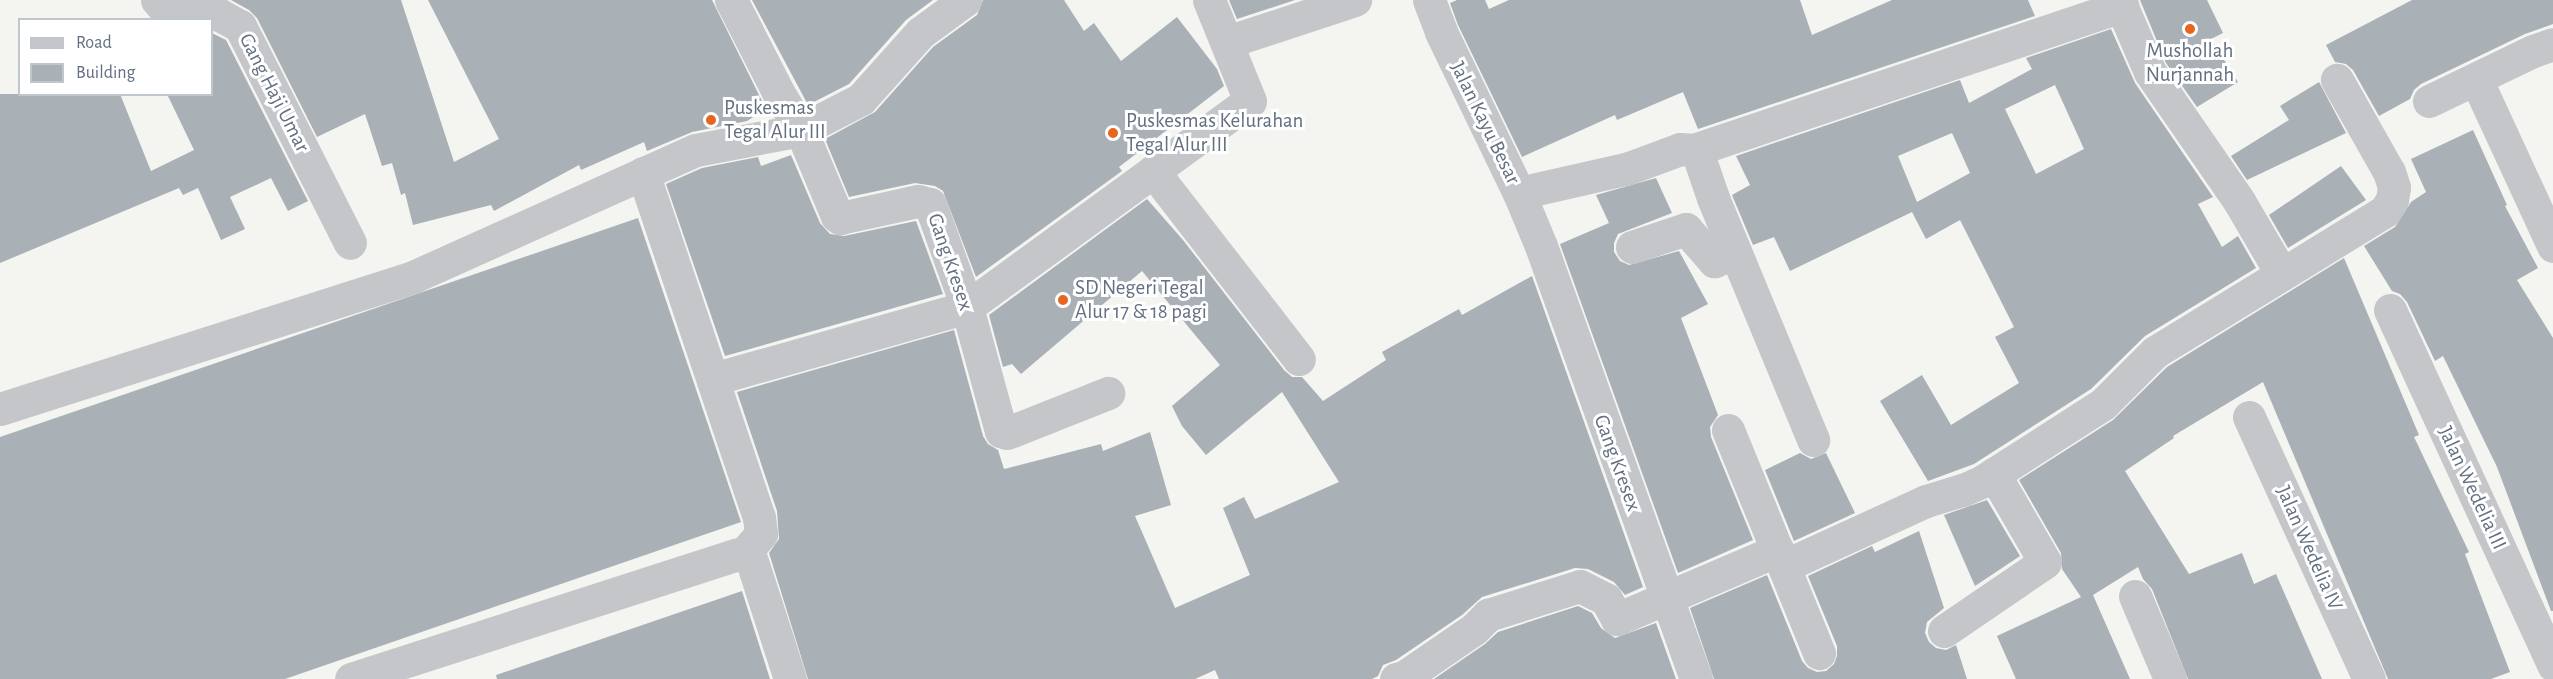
<!DOCTYPE html>
<html>
<head>
<meta charset="utf-8">
<style>
  body { margin:0 }
  #map { position:relative; width:2553px; height:679px; overflow:hidden; background:#f4f4f0; font-family:"Alegreya Sans",sans-serif }
  div>[style] { position:absolute }
  [style*='--x'] { left:calc(var(--x)*1px); top:calc(var(--y)*1px); width:calc(var(--w)*1px); rotate:calc(var(--a)*1deg) }
  .building>* { inset:0; background:#a9b0b6 }
  .minor>* { height:33px; margin:-16.5px; padding:0 16.5px; transform-origin:16.5px; border-radius:16.5px; background:#c4c6ca }
  .dots>* { width:16px; height:16px; translate:-50% -50%; box-sizing:border-box; border:3px solid #fff; border-radius:50% }
  span { translate:-50% -50%; white-space:nowrap; text-align:center; line-height:1.15; -webkit-text-stroke:6px #fff; paint-order:stroke }
  .poi-label { font-size:21px; color:#627082 }
  .left { translate:0 -50%; text-align:left }
  .street-label { font-size:21px; color:#627082 }
  .legend { position:absolute; left:18px; top:18px; width:195px; height:78px; box-sizing:border-box; background:#fff; border:2px solid #c0c6cd; margin:0; padding:8px 10px; list-style:none; font-size:18px; color:#627082 }
  .legend li { display:flex; align-items:center; gap:12px; height:30px }
  .legend b { width:30px; border:2px solid #c0c6cd }
</style>
</head>
<body>
<div id="map">
  <div class="building">
    <i style="clip-path:polygon(231px 0,401px 0,454px 162px,499px 139px,428px 0,712px 0,766px 109px,747px 121px,692px 132px,647px 151px,644px 142px,581px 170px,579px 165px,494px 211px,491px 205px,413px 225px,405px 193px,401px 195px,392px 163px,382px 166px,365px 114px,317px 137px,257px 18px,249px 10px)"></i>
    <i style="clip-path:polygon(752px 0,933px 0,906px 20px,849px 84px,808px 105px)"></i>
    <i style="clip-path:polygon(983px 0,1064px 0,1084px 31px,1094px 23px,1121px 61px,1177px 17px,1217px 69px,1224px 86px,1119px 167px,1122px 171px,976px 277px,943px 191px,935px 186px,915px 183px,849px 197px,825px 139px,875px 112px,933px 47px,977px 15px)"></i>
    <i style="clip-path:polygon(1229px 0,1295px 0,1237px 19px)"></i>
    <i style="clip-path:polygon(1457px 0,1485px 0,1489px 9px,1509px 0,1800px 0,1812px 35px,1892px 0,2028px 0,2035px 16px,1698px 129px,1683px 92px,1617px 120px,1615px 115px,1522px 157px,1458px 25px,1450px 3px)"></i>
    <i style="clip-path:polygon(2140px 0,2207px 0,2223px 33px,2211px 39px,2238px 82px,2197px 107px,2166px 63px)"></i>
    <i style="clip-path:polygon(2412px 0,2553px 0,2553px 24px,2525px 34px,2421px 84px,2414px 90px,2410px 99px,2379px 116px,2353px 70px,2346px 64px,2335px 62px,2326px 45px)"></i>
    <i style="clip-path:polygon(evenodd,2111px 29px,2135px 83px,2213px 197px,2198px 204px,2222px 247px,2238px 236px,2256px 268px,2145px 336px,2091px 389px,1974px 464px,1928px 481px,1880px 401px,1922px 375px,1951px 425px,2019px 383px,1995px 337px,2014px 327px,1960px 220px,1926px 239px,1912px 212px,1790px 271px,1774px 237px,1753px 245px,1732px 195px,1750px 185px,1736px 156px,1960px 80px,1969px 103px,2032px 69px,2026px 58px,2111px 29px,2055px 85px,2084px 149px,2036px 174px,2005px 109px,2055px 85px,2111px 29px,1952px 133px,1970px 173px,1917px 202px,1898px 156px,1952px 133px)"></i>
    <i style="clip-path:polygon(212px 33px,226px 40px,308px 201px,288px 211px,271px 178px,230px 197px,245px 229px,221px 240px,198px 188px,183px 195px,179px 188px,0 263px,0 94px,120px 94px,151px 171px,194px 150px,167px 94px,212px 94px)"></i>
    <i style="clip-path:polygon(2319px 82px,2346px 133px,2247px 180px,2231px 156px,2289px 120px,2280px 106px)"></i>
    <i style="clip-path:polygon(2473px 130px,2507px 205px,2505px 206px,2538px 268px,2517px 280px,2553px 338px,2553px 611px,2551px 611px,2497px 467px,2443px 356px,2435px 361px,2407px 302px,2400px 294px,2392px 291px,2364px 246px,2395px 227px,2411px 202px,2426px 192px,2411px 159px)"></i>
    <i style="clip-path:polygon(791px 155px,820px 223px,830px 234px,844px 236px,916px 221px,943px 294px,725px 356px,666px 184px,702px 168px,758px 157px,761px 166px)"></i>
    <i style="clip-path:polygon(2341px 166px,2366px 200px,2288px 248px,2269px 215px)"></i>
    <i style="clip-path:polygon(1656px 178px,1672px 213px,1618px 234px,1614px 243px,1614px 252px,1620px 261px,1629px 265px,1679px 251px,1708px 304px,1681px 318px,1718px 415px,1710px 427px,1711px 437px,1753px 540px,1678px 573px,1560px 244px,1609px 223px,1596px 195px)"></i>
    <i style="clip-path:polygon(1147px 199px,1183px 240px,1284px 370px,1292px 377px,1302px 377px,1323px 401px,1386px 360px,1382px 352px,1459px 309px,1462px 315px,1532px 276px,1643px 587px,1625px 595px,1614px 582px,1588px 569px,1575px 568px,1482px 597px,1462px 615px,1396px 660px,1383px 665px,1378px 676px,1372px 679px,1219px 679px,1215px 670px,1195px 679px,808px 679px,769px 553px,779px 539px,777px 511px,737px 392px,954px 330px,983px 436px,988px 444px,998px 450px,1004px 469px,1101px 444px,1103px 451px,1150px 432px,1171px 505px,1135px 516px,1175px 608px,1250px 575px,1223px 508px,1244px 497px,1255px 519px,1339px 482px,1282px 392px,1206px 455px,1182px 426px,1172px 406px,1220px 365px,1142px 271px,1021px 374px,1012px 364px,1003px 367px,989px 315px)"></i>
    <i style="clip-path:polygon(638px 218px,741px 522px,285px 679px,0 679px,0 437px)"></i>
    <i style="clip-path:polygon(2344px 258px,2419px 435px,2414px 437px,2469px 552px,2465px 554px,2510px 672px,2491px 679px,2388px 679px,2263px 382px,2173px 436px,2174px 438px,2125px 471px,2189px 574px,2242px 553px,2254px 584px,2276px 574px,2322px 679px,2188px 679px,2152px 589px,2143px 579px,2138px 567px,2093px 595px,2130px 679px,2016px 679px,1997px 636px,2081px 597px,2062px 569px,2061px 553px,2019px 480px,2113px 420px,2167px 367px)"></i>
    <i style="clip-path:polygon(1800px 453px,1811px 459px,1826px 453px,1855px 513px,1794px 541px,1765px 470px)"></i>
    <i style="clip-path:polygon(1987px 500px,2020px 556px,1975px 586px,1944px 515px)"></i>
    <i style="clip-path:polygon(1919px 531px,1944px 608px,1927px 622px,1925px 633px,1929px 642px,1936px 648px,1946px 650px,1956px 645px,1967px 679px,1714px 679px,1690px 608px,1767px 575px,1802px 661px,1808px 668px,1817px 672px,1826px 671px,1834px 664px,1837px 656px,1837px 646px,1808px 576px,1872px 546px,1875px 552px)"></i>
    <i style="clip-path:polygon(742px 591px,770px 679px,497px 679px,496px 675px)"></i>
    <i style="clip-path:polygon(1578px 606px,1592px 613px,1601px 628px,1615px 638px,1656px 623px,1676px 679px,1434px 679px,1485px 644px,1498px 632px)"></i>
  </div>
  <div class="minor">
    <i style="--x:157;--y:0;--w:21;--a:49"></i>
    <i style="--x:171;--y:16;--w:47;--a:-2.4"></i>
    <i style="--x:218;--y:14;--w:25;--a:29"></i>
    <i style="--x:240;--y:26;--w:243;--a:63.1"></i>
    <i style="--x:731;--y:0;--w:103;--a:62.9"></i>
    <i style="--x:778;--y:92;--w:44;--a:58.8"></i>
    <i style="--x:801;--y:130;--w:93;--a:67.3"></i>
    <i style="--x:837;--y:216;--w:4;--a:34"></i>
    <i style="--x:840;--y:218;--w:80;--a:-12.3"></i>
    <i style="--x:918;--y:201;--w:12;--a:14"></i>
    <i style="--x:930;--y:204;--w:109;--a:70.2"></i>
    <i style="--x:967;--y:307;--w:129;--a:74.7"></i>
    <i style="--x:1001;--y:431;--w:6;--a:18"></i>
    <i style="--x:1007;--y:433;--w:109;--a:-21.6"></i>
    <i style="--x:1429;--y:0;--w:34;--a:69"></i>
    <i style="--x:1441;--y:32;--w:179;--a:64.2"></i>
    <i style="--x:1519;--y:193;--w:57;--a:67.5"></i>
    <i style="--x:1541;--y:246;--w:460;--a:70.3"></i>
    <i style="--x:2119;--y:0;--w:78;--a:66.7"></i>
    <i style="--x:2150;--y:72;--w:157;--a:55.4"></i>
    <i style="--x:2239;--y:201;--w:83;--a:59.7"></i>
    <i style="--x:1227;--y:42;--w:135;--a:-18.2"></i>
    <i style="--x:2476;--y:79;--w:184;--a:65.2"></i>
    <i style="--x:2429;--y:101;--w:115;--a:-25.7"></i>
    <i style="--x:2533;--y:51;--w:21;--a:-19"></i>
    <i style="--x:1694;--y:150;--w:452;--a:-18.6"></i>
    <i style="--x:1153;--y:171;--w:238;--a:52.2"></i>
    <i style="--x:643;--y:173;--w:363;--a:71.4"></i>
    <i style="--x:759;--y:517;--w:17;--a:83"></i>
    <i style="--x:761;--y:534;--w:20;--a:131"></i>
    <i style="--x:748;--y:549;--w:137;--a:72.1"></i>
    <i style="--x:1519;--y:193;--w:113;--a:-12.8"></i>
    <i style="--x:1629;--y:168;--w:54;--a:-20.4"></i>
    <i style="--x:1680;--y:149;--w:14;--a:4"></i>
    <i style="--x:1694;--y:150;--w:9;--a:54"></i>
    <i style="--x:1699;--y:157;--w:43;--a:71.1"></i>
    <i style="--x:1713;--y:198;--w:262;--a:67.5"></i>
    <i style="--x:1632;--y:247;--w:57;--a:-18.4"></i>
    <i style="--x:1686;--y:229;--w:43;--a:48.8"></i>
    <i style="--x:1714;--y:261;--w:23;--a:-20"></i>
    <i style="--x:2390;--y:310;--w:391;--a:65.3"></i>
    <i style="--x:713;--y:379;--w:264;--a:-15.8"></i>
    <i style="--x:967;--y:307;--w:350;--a:-36.1"></i>
    <i style="--x:1250;--y:101;--w:109;--a:-112.1"></i>
    <i style="--x:0;--y:409;--w:434;--a:-17.7"></i>
    <i style="--x:413;--y:277;--w:310;--a:-24.2"></i>
    <i style="--x:696;--y:150;--w:107;--a:-10.8"></i>
    <i style="--x:801;--y:130;--w:68;--a:-27.3"></i>
    <i style="--x:861;--y:99;--w:89;--a:-48.2"></i>
    <i style="--x:920;--y:33;--w:56;--a:-36.3"></i>
    <i style="--x:2249;--y:417;--w:288;--a:65.4"></i>
    <i style="--x:1728;--y:430;--w:241;--a:67.8"></i>
    <i style="--x:1784;--y:566;--w:156;--a:-24.6"></i>
    <i style="--x:1926;--y:501;--w:39;--a:-17"></i>
    <i style="--x:1963;--y:490;--w:22;--a:-24"></i>
    <i style="--x:1983;--y:481;--w:143;--a:-32.7"></i>
    <i style="--x:2103;--y:404;--w:74;--a:-45"></i>
    <i style="--x:2155;--y:352;--w:270;--a:-31.5"></i>
    <i style="--x:2385;--y:211;--w:13;--a:-58"></i>
    <i style="--x:2392;--y:200;--w:13;--a:-81"></i>
    <i style="--x:2394;--y:187;--w:16;--a:-108"></i>
    <i style="--x:2389;--y:172;--w:106;--a:-119.5"></i>
    <i style="--x:2135;--y:596;--w:90;--a:67.1"></i>
    <i style="--x:1944;--y:631;--w:122;--a:-34.3"></i>
    <i style="--x:2045;--y:562;--w:102;--a:-120.1"></i>
    <i style="--x:351;--y:679;--w:406;--a:-17.9"></i>
    <i style="--x:1396;--y:679;--w:8;--a:-14"></i>
    <i style="--x:1404;--y:677;--w:85;--a:-34.4"></i>
    <i style="--x:1474;--y:629;--w:20;--a:-45"></i>
    <i style="--x:1488;--y:615;--w:96;--a:-17.5"></i>
    <i style="--x:1580;--y:586;--w:29;--a:27"></i>
    <i style="--x:1606;--y:599;--w:23;--a:61"></i>
    <i style="--x:1617;--y:619;--w:175;--a:-23.2"></i>
  </div>
  <div class="dots">
    <i style="left:2190px;top:29px;background:#e7651c"></i>
    <i style="left:711px;top:120px;background:#e7651c"></i>
    <i style="left:1113px;top:133px;background:#e7651c"></i>
    <i style="left:1063px;top:300px;background:#e7651c"></i>
  </div>
  <div class="poi-label">
    <span style="left:2190px;top:63px">Mushollah<br>Nurjannah</span>
    <span class="left" style="left:724px;top:120px">Puskesmas<br>Tegal Alur III</span>
    <span class="left" style="left:1126px;top:133px">Puskesmas Kelurahan<br>Tegal Alur III</span>
    <span class="left" style="left:1075px;top:300px">SD Negeri Tegal<br>Alur 17 &amp; 18 pagi</span>
  </div>
  <div class="street-label">
    <span style="left:274px;top:93px;rotate:63deg">Gang Haji Umar</span>
    <span style="left:1485px;top:123px;rotate:64deg">Jalan Kayu Besar</span>
    <span style="left:950px;top:262px;rotate:71deg">Gang Kresex</span>
    <span style="left:1617px;top:463px;rotate:70deg">Gang Kresex</span>
    <span style="left:2472px;top:488px;rotate:65deg">Jalan Wedelia III</span>
    <span style="left:2309px;top:548px;rotate:66deg">Jalan Wedelia IV</span>
  </div>
  <ul class="legend">
  <li><b style="height:8px;background:#c4c6ca"></b>Road</li>
  <li><b style="height:16px;background:#a9b0b6"></b>Building</li>
  </ul>
</div>
</body>
</html>
